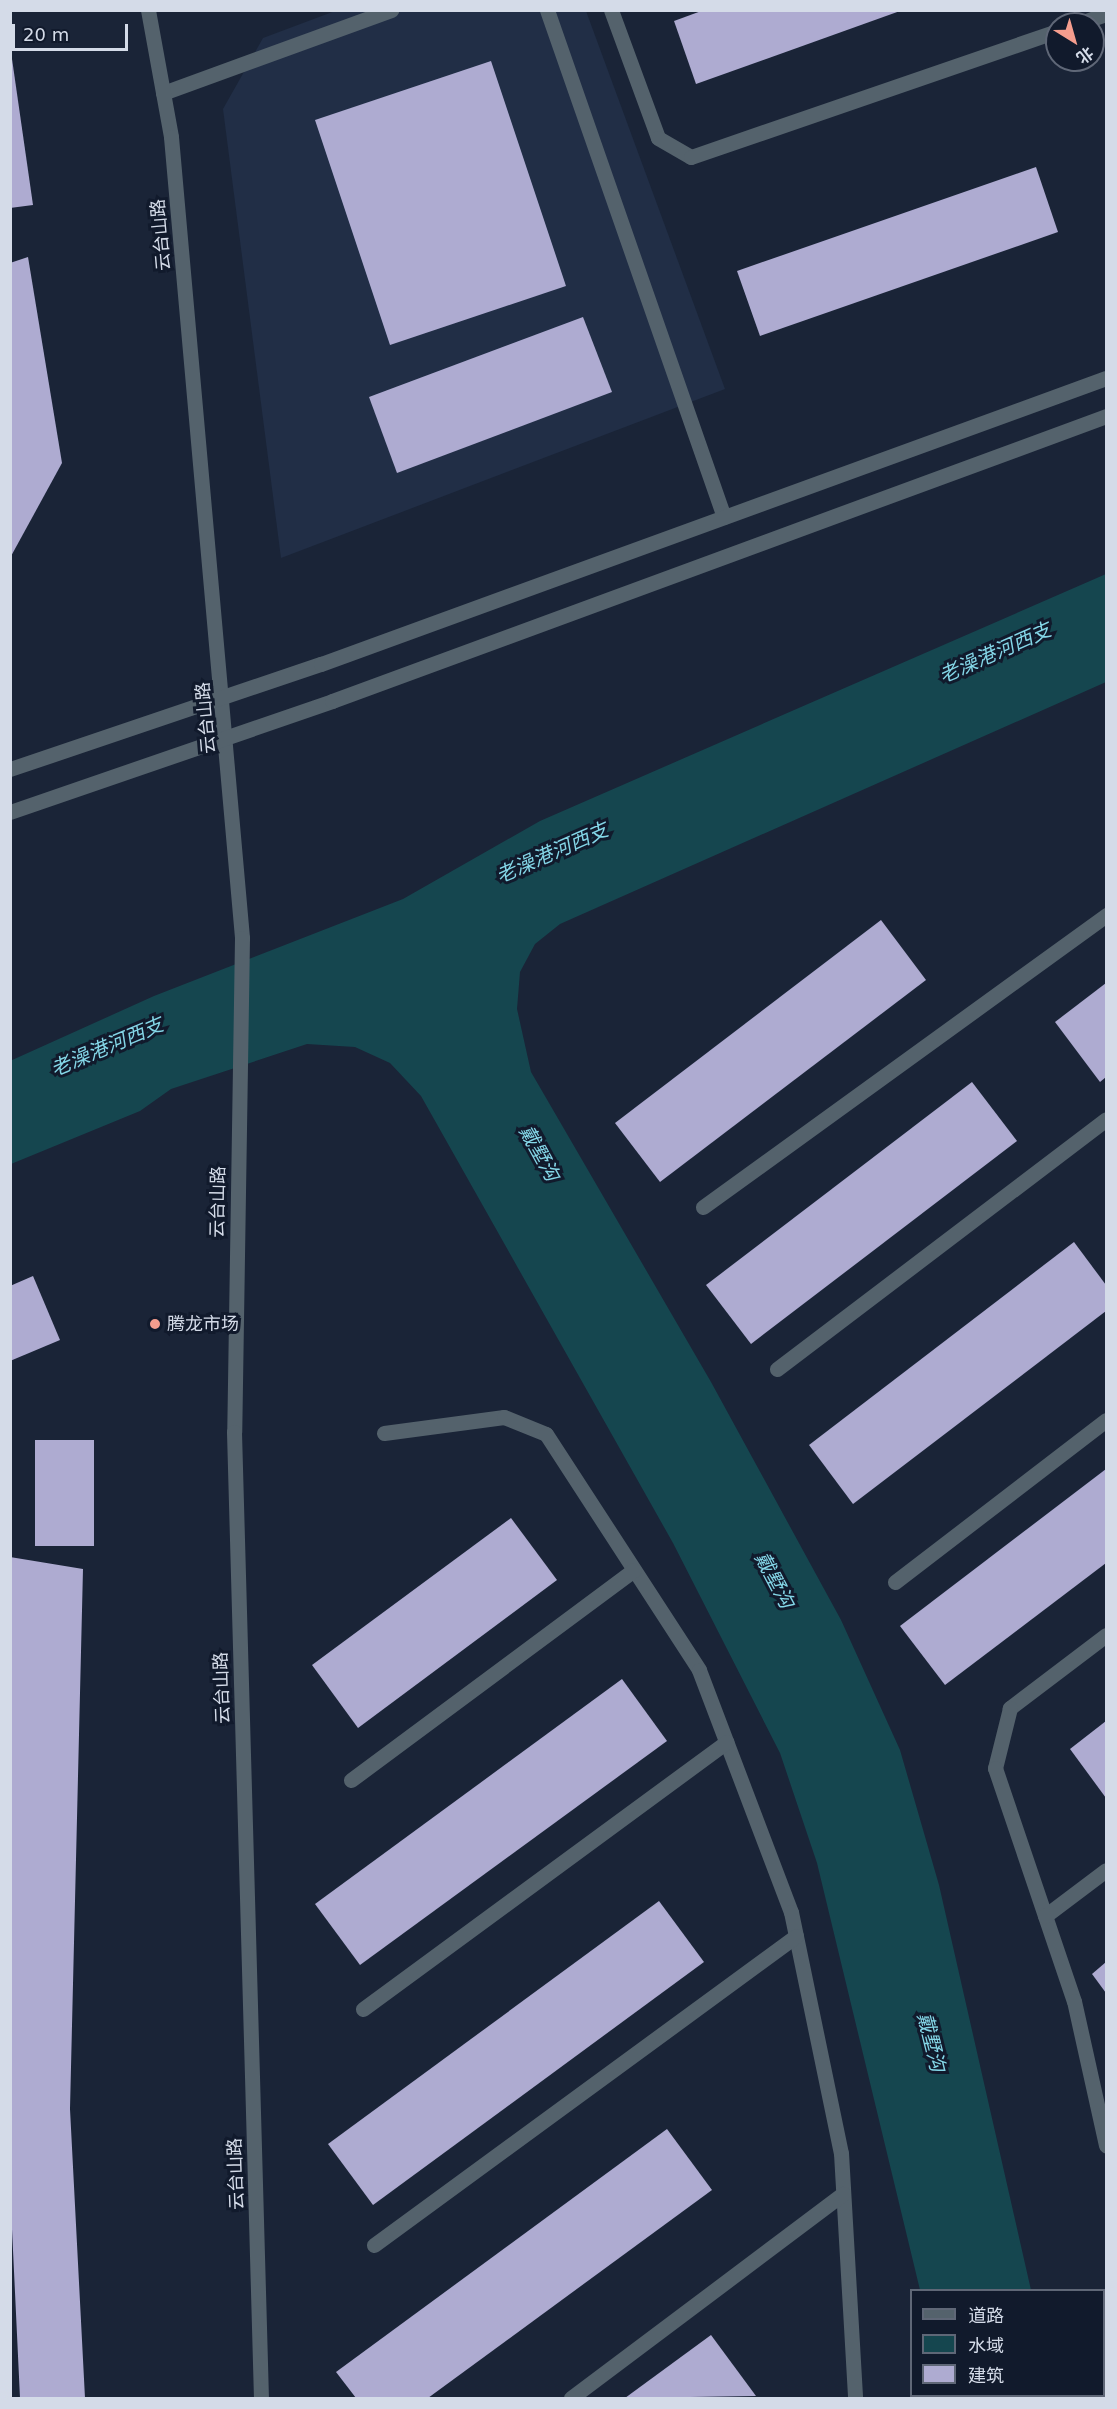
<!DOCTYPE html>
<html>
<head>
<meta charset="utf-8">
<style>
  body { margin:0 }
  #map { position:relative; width:1117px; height:2409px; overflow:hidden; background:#1a2437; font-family:"DejaVu Sans","Noto Sans SC",sans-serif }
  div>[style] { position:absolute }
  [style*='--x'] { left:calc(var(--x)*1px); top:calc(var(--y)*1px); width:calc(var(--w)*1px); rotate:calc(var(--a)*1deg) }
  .built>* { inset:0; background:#212e46 }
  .water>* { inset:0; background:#15464f }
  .building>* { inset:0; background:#aeabd1 }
  .service>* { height:15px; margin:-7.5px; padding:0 7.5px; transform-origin:7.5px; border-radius:7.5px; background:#54626c }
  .tertiary>* { height:15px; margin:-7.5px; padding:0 7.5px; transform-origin:7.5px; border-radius:7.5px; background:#54626c }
  .dots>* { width:16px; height:16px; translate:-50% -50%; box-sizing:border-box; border:3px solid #111a2c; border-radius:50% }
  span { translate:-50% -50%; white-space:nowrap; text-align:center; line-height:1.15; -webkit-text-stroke:6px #111a2c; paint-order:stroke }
  .street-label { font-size:18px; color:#d4dbe8 }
  .poi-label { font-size:18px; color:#d4dbe8 }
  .left { translate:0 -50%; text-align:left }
  .water-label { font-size:20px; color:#84d6e7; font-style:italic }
  .frame { position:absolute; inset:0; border:12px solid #d4dbe8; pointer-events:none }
  .legend { position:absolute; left:910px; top:2289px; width:195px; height:108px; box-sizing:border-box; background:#111a2c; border:2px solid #5f6777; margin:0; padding:8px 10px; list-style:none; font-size:18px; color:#d4dbe8 }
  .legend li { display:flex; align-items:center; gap:12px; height:30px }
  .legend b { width:30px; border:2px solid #5f6777 }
  .north { position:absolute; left:1045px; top:12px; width:60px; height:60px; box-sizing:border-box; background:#111a2c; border:2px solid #5f6777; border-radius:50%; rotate:143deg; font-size:16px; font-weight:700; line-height:24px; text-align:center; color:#d4dbe8 }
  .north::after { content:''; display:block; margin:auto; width:21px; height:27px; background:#f59d8e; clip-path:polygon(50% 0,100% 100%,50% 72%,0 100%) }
  .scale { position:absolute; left:12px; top:24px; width:116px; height:27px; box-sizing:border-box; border:3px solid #d4dbe8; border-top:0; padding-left:8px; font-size:18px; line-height:21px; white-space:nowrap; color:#d4dbe8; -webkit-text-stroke:4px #111a2c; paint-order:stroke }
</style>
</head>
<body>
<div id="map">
  <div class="built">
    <i style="clip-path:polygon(335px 11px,586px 11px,725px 389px,281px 558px,223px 109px,263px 38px)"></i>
  </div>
  <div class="water">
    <i style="clip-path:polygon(1106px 574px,1106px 682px,560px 924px,535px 944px,520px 972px,517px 1009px,531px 1072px,711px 1382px,841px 1620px,900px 1750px,939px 1885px,1031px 2290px,920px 2290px,817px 1863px,780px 1753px,673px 1543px,421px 1096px,390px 1063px,355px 1047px,307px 1044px,171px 1089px,140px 1111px,11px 1164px,10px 1061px,154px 996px,403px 899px,540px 821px)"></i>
  </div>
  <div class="building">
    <i style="clip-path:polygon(704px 10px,900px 10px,900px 11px,696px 84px,674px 21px)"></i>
    <i style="clip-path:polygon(10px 45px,33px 205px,10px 208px)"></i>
    <i style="clip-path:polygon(491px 61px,566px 286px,390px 345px,315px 120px)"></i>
    <i style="clip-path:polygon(1036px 167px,1058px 232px,760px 336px,737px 271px)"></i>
    <i style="clip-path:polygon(28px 257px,62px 463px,10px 558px,10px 263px)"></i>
    <i style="clip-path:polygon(583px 317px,612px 392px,397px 473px,369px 397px)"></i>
    <i style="clip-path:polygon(881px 920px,926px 980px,660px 1182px,615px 1123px)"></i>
    <i style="clip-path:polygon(1106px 983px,1106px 1077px,1100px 1082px,1055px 1022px)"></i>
    <i style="clip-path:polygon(972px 1082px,1017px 1141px,751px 1344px,706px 1285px)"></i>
    <i style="clip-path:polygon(1074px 1242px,1106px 1285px,1106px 1311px,853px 1504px,809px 1445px)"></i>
    <i style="clip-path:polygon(33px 1276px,60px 1340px,10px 1361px,10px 1286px)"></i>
    <i style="clip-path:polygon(35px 1440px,94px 1440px,94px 1546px,35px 1546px)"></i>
    <i style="clip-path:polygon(1106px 1469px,1106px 1563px,945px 1685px,900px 1626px)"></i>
    <i style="clip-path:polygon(511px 1518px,557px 1580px,358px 1728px,312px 1665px)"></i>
    <i style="clip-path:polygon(10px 1557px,83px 1569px,70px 2109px,85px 2398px,20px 2398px,10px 2187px)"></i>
    <i style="clip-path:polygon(622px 1679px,667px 1741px,360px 1965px,315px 1904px)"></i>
    <i style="clip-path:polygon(1106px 1721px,1106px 1798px,1070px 1749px)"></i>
    <i style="clip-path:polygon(659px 1901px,704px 1962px,373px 2205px,328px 2144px)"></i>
    <i style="clip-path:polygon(1106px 1962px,1106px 1993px,1092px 1974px)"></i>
    <i style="clip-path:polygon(667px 2129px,712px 2190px,428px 2398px,356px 2398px,336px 2372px)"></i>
    <i style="clip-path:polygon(711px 2335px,756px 2396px,625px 2398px)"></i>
  </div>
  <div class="service">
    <i style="--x:547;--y:10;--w:537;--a:70.76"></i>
    <i style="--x:611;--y:10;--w:136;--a:69.8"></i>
    <i style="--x:658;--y:138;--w:38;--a:30"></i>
    <i style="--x:691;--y:157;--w:387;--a:-19"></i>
    <i style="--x:1077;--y:24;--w:31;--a:-19"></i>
    <i style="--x:163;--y:93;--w:243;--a:-20"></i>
    <i style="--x:703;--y:1207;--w:498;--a:-35.9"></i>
    <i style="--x:777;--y:1369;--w:413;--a:-37.2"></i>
    <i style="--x:384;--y:1433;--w:121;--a:-7.6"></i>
    <i style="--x:504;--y:1417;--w:45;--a:22"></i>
    <i style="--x:546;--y:1434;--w:281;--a:57"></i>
    <i style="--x:699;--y:1670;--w:259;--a:69.2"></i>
    <i style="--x:791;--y:1912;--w:246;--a:78.3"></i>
    <i style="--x:841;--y:2153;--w:245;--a:86.7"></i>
    <i style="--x:895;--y:1582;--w:266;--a:-37.5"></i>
    <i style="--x:1106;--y:1635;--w:121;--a:142.8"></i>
    <i style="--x:1010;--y:1708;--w:62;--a:104"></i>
    <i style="--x:995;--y:1768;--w:246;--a:71.3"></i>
    <i style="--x:1074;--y:2001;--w:148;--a:77.5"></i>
    <i style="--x:351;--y:1780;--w:352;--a:-36.6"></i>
    <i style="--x:1045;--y:1916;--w:76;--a:-37"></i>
    <i style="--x:363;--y:2009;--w:451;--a:-36.3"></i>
    <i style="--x:374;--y:2245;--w:523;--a:-36.21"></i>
    <i style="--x:1104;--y:2354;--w:2;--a:-27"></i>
    <i style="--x:571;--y:2398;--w:340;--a:-36.9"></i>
    <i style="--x:938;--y:2398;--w:11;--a:-10"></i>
  </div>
  <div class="tertiary">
    <i style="--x:148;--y:10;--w:129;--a:79.7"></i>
    <i style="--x:171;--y:137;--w:804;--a:84.93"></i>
    <i style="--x:242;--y:938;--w:494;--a:90.9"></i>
    <i style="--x:234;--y:1432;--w:966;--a:88.4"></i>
    <i style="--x:10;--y:769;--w:328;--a:-18.7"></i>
    <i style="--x:321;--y:664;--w:835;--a:-20.02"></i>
    <i style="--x:10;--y:812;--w:341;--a:-19"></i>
    <i style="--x:332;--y:701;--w:825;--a:-20.21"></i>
  </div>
  <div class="dots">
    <i style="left:155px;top:1324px;background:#f59d8e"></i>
  </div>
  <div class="street-label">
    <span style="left:161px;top:235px;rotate:-95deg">云台山路</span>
    <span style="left:206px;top:718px;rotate:-95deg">云台山路</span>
    <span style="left:218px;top:1202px;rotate:-89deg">云台山路</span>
    <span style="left:222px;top:1688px;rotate:-92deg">云台山路</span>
    <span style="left:236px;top:2174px;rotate:-92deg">云台山路</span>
  </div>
  <div class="poi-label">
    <span class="left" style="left:167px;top:1324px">腾龙市场</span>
  </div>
  <div class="water-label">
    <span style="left:995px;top:653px;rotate:-24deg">老澡港河西支</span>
    <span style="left:552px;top:853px;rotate:-24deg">老澡港河西支</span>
    <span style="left:107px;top:1047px;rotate:-23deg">老澡港河西支</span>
    <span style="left:539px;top:1153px;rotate:61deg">戴墅沟</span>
    <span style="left:774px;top:1580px;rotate:62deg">戴墅沟</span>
    <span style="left:931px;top:2042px;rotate:76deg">戴墅沟</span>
  </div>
  <div class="frame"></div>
  <ul class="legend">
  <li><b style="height:8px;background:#54626c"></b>道路</li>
  <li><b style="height:16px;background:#15464f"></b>水域</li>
  <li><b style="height:16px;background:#aeabd1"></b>建筑</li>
  </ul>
  <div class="north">北</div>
  <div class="scale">20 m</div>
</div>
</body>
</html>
